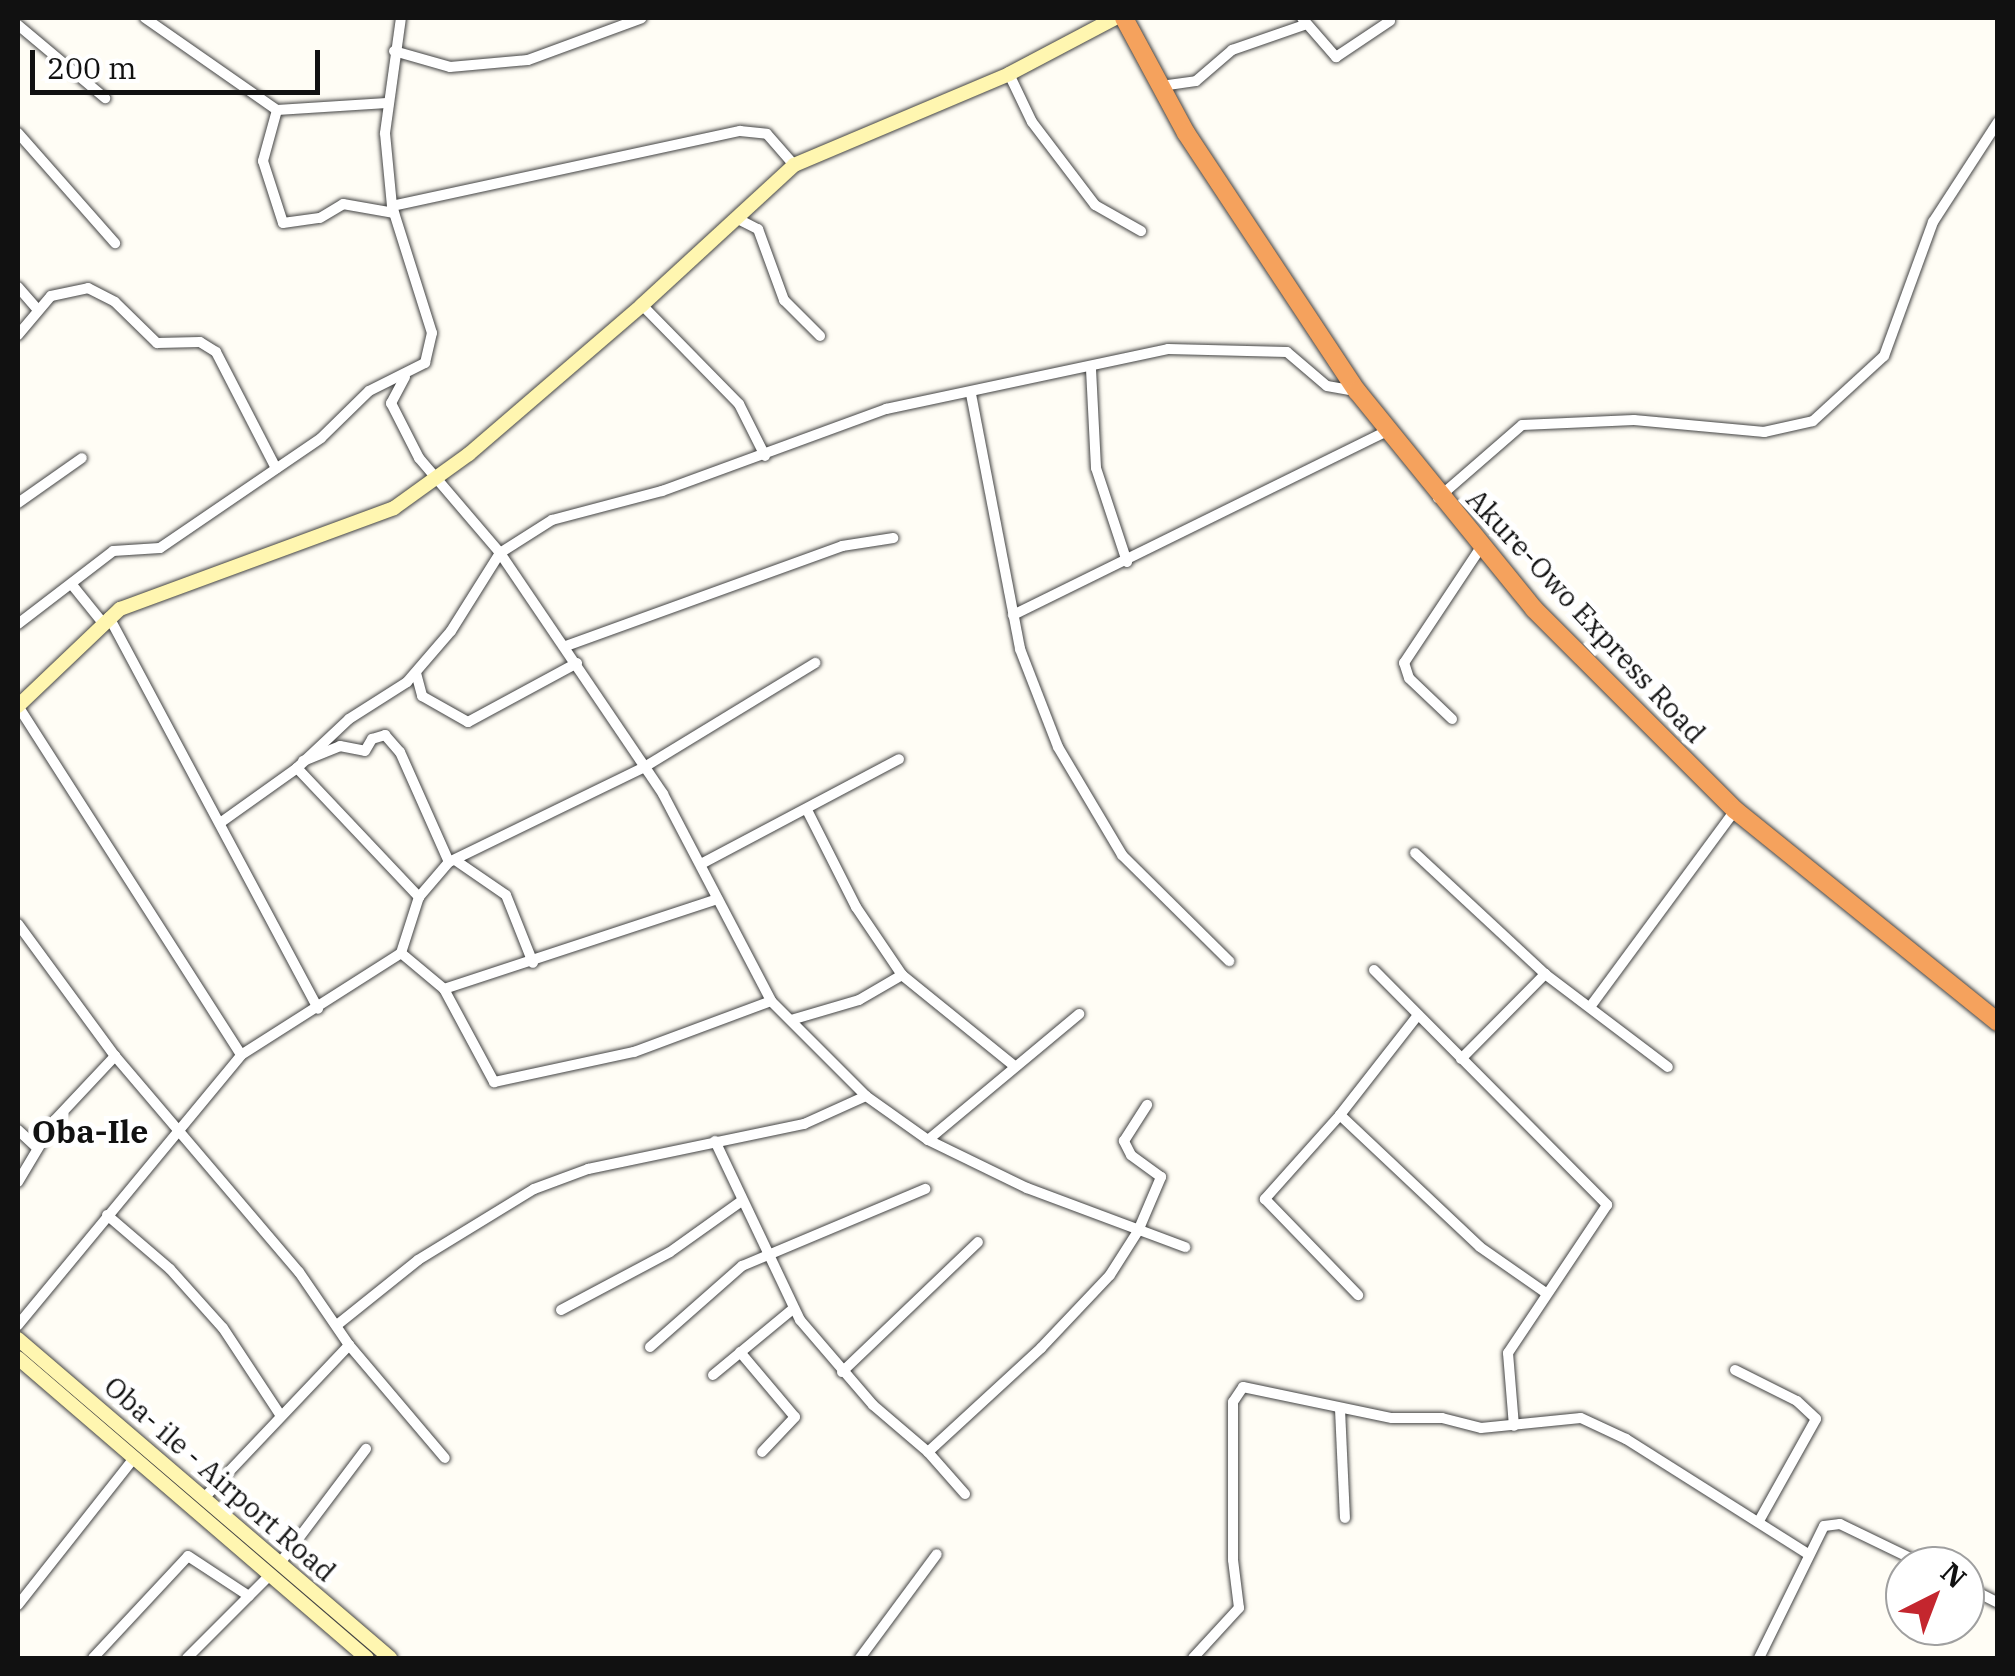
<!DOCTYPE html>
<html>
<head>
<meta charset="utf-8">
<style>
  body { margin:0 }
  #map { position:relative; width:2015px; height:1676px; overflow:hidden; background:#fffdf5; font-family:"IBM Plex Serif",serif }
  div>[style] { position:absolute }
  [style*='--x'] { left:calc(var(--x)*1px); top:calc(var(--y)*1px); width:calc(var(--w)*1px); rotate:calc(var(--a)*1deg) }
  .roads { filter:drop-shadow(0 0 2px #444) drop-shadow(0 0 2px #444) }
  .street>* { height:10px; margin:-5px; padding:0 5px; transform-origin:5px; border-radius:5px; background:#fff }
  .secondary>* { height:14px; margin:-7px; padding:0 7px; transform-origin:7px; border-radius:7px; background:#fff6b0 }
  .highway>* { height:18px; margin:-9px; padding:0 9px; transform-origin:9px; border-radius:9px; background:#f5a25d }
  span { translate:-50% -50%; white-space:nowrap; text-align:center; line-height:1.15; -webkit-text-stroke:10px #fff; paint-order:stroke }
  .street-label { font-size:28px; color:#111 }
  .quarter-label { font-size:32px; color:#111; font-weight:700 }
  .frame { position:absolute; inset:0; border:20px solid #111; pointer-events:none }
  .north { position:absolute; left:1885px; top:1546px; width:100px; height:100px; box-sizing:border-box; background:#fff; border:2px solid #a0a0a0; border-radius:50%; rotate:42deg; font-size:28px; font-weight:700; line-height:40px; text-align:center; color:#111 }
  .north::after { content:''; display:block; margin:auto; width:35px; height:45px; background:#c4262e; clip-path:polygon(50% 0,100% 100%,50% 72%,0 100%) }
  .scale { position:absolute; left:30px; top:50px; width:290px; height:45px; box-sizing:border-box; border:5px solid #111; border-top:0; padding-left:12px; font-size:30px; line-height:35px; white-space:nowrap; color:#111; -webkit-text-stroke:8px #fff; paint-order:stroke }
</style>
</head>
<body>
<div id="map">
  <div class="roads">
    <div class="street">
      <i style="--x:145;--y:18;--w:161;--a:34.9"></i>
      <i style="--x:277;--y:110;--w:110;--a:-3.6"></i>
      <i style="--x:1302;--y:18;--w:52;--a:48.9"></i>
      <i style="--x:1336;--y:57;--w:65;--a:-33.7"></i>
      <i style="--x:18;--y:25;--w:114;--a:40"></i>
      <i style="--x:394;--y:51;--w:58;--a:15.9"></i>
      <i style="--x:450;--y:67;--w:78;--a:-5.1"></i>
      <i style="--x:528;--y:60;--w:121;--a:-20.2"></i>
      <i style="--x:1009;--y:74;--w:53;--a:64.4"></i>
      <i style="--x:1032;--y:122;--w:104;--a:52.8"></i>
      <i style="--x:1095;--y:205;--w:53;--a:29.5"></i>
      <i style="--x:1161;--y:86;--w:35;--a:-8"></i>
      <i style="--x:1196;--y:81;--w:48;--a:-40.7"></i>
      <i style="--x:1232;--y:50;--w:76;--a:-19.1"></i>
      <i style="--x:277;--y:110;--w:53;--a:105.4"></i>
      <i style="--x:263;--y:161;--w:65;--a:72.1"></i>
      <i style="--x:283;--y:223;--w:37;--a:-8"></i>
      <i style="--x:320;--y:218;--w:27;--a:-31"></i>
      <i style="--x:343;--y:204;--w:52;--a:10"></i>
      <i style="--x:18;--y:133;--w:147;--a:48.6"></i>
      <i style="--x:392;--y:206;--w:356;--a:-12.2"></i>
      <i style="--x:740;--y:131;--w:27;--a:6"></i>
      <i style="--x:767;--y:134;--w:41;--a:48.9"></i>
      <i style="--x:736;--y:218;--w:25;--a:27"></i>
      <i style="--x:758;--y:229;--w:76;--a:69.9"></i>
      <i style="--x:784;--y:300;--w:51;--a:45"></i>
      <i style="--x:18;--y:287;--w:30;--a:49"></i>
      <i style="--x:642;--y:305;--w:139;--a:45.6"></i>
      <i style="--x:739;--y:404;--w:58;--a:63.4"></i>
      <i style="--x:18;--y:335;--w:51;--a:-49.8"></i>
      <i style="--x:51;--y:296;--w:38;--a:-12"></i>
      <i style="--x:88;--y:288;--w:30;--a:27"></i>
      <i style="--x:115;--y:302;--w:59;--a:44.3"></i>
      <i style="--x:157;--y:343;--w:43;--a:-1.3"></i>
      <i style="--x:200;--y:342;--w:19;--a:32"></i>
      <i style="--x:216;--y:352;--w:131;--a:62.7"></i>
      <i style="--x:1091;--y:369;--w:99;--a:87.1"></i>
      <i style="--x:1096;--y:468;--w:99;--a:71.7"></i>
      <i style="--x:405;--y:377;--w:30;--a:118"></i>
      <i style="--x:391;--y:403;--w:62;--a:63"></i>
      <i style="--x:419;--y:458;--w:125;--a:49.5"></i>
      <i style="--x:500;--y:553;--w:291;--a:55.9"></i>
      <i style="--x:663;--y:794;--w:233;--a:62.4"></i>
      <i style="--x:771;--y:1001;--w:134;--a:45"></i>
      <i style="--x:866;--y:1096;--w:76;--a:35.4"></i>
      <i style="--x:928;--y:1140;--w:110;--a:25.9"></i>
      <i style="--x:1027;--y:1188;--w:169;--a:20.5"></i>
      <i style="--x:971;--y:394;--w:260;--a:79.1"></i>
      <i style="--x:1020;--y:649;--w:105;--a:68.8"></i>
      <i style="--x:1058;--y:747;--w:126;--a:59.3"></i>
      <i style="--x:1122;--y:855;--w:151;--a:44.7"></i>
      <i style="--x:1438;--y:498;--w:111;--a:-41"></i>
      <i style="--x:1522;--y:425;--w:112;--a:-2.6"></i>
      <i style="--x:1634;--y:420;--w:131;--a:5.3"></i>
      <i style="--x:1764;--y:432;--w:50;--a:-12.7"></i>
      <i style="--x:1813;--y:421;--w:96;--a:-42.5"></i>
      <i style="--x:1884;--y:356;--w:143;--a:-69.9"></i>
      <i style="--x:1933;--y:222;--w:119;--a:-57"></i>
      <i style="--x:18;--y:503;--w:78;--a:-35.1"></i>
      <i style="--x:73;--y:586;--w:46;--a:51.1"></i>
      <i style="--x:1013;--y:615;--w:417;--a:-26.2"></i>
      <i style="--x:109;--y:617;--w:444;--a:61.9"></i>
      <i style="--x:18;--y:624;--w:120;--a:-37.5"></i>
      <i style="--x:113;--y:551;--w:47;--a:-3.7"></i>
      <i style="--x:160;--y:548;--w:195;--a:-34.3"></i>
      <i style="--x:321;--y:438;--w:67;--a:-44.4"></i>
      <i style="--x:369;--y:391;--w:63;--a:-26.6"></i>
      <i style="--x:425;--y:363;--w:31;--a:-77"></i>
      <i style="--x:432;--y:333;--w:133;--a:-107.5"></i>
      <i style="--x:392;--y:206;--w:73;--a:-95.5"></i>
      <i style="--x:385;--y:133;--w:116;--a:-82.1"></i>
      <i style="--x:566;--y:646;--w:294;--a:-19.9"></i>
      <i style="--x:842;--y:546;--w:52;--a:-8.9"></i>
      <i style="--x:416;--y:673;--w:24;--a:75"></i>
      <i style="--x:422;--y:696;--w:53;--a:29.5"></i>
      <i style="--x:468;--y:722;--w:124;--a:-28.4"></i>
      <i style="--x:18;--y:706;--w:414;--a:57.4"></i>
      <i style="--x:1452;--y:719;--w:59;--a:-136.4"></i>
      <i style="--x:1409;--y:678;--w:16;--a:-108"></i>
      <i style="--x:1404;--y:663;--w:139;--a:-56.4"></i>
      <i style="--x:303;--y:761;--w:40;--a:-22"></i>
      <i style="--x:340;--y:746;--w:25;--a:11"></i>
      <i style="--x:365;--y:751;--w:14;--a:-60"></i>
      <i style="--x:372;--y:739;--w:14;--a:-17"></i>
      <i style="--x:385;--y:735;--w:23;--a:49"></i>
      <i style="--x:400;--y:752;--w:120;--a:66"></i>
      <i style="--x:297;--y:768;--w:178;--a:46.6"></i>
      <i style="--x:807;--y:810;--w:109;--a:63.2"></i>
      <i style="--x:856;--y:907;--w:82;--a:55.9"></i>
      <i style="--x:902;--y:975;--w:143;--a:39"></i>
      <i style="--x:220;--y:823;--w:95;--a:-35.5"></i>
      <i style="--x:297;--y:768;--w:71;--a:-43.3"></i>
      <i style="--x:349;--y:719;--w:69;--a:-32.5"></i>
      <i style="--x:407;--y:682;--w:67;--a:-49.2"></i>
      <i style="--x:451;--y:631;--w:92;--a:-57.9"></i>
      <i style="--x:500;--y:553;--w:62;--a:-32.4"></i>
      <i style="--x:552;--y:520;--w:114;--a:-14.8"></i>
      <i style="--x:662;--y:491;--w:239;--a:-20.1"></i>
      <i style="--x:886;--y:409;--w:288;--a:-12"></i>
      <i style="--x:1168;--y:349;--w:119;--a:1.4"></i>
      <i style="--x:1287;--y:352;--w:52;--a:40.4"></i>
      <i style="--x:1327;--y:386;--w:29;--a:10"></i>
      <i style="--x:1415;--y:853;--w:178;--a:42.9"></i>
      <i style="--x:1545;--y:974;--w:154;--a:37.1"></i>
      <i style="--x:455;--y:860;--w:62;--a:34.5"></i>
      <i style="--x:506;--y:895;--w:73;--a:68.3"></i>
      <i style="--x:701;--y:864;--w:224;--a:-27.9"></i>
      <i style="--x:18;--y:924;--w:164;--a:53.7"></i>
      <i style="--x:115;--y:1056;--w:284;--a:49.6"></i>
      <i style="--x:299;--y:1272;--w:88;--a:55.6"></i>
      <i style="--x:349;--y:1345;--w:148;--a:49.7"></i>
      <i style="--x:401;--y:953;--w:59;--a:-72.2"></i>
      <i style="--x:419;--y:897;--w:46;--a:-49.4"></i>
      <i style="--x:449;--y:862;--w:216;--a:-25.9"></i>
      <i style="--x:643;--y:768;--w:202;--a:-31.4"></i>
      <i style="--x:1374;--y:970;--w:331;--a:45.2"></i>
      <i style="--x:1607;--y:1205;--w:178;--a:123.8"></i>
      <i style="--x:1508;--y:1353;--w:73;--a:85.3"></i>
      <i style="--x:444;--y:989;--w:288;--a:-18.2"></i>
      <i style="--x:1590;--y:1007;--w:245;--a:-53.6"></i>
      <i style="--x:1418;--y:1015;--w:127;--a:128"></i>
      <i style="--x:1340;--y:1115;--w:192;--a:43.3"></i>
      <i style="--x:1480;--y:1247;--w:80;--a:34.9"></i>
      <i style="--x:791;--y:1020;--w:71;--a:-16.4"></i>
      <i style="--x:859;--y:1000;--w:50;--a:-30.2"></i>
      <i style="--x:1461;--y:1059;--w:120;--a:-45.3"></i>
      <i style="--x:1340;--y:1115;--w:113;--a:131.8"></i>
      <i style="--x:1265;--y:1199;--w:134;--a:45.9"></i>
      <i style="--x:18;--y:1130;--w:26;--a:43"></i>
      <i style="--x:928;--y:1140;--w:197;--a:-39.8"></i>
      <i style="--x:715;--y:1141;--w:198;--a:64.6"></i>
      <i style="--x:800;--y:1320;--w:112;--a:49.3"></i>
      <i style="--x:873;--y:1405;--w:72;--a:40.5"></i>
      <i style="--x:928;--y:1452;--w:154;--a:-42.6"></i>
      <i style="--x:1041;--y:1348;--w:100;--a:-46.6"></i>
      <i style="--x:1110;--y:1275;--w:52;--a:-57.5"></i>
      <i style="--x:1138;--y:1231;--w:59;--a:-66.9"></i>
      <i style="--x:1161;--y:1177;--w:37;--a:-144"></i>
      <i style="--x:1131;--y:1155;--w:16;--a:-117"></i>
      <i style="--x:1124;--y:1141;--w:43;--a:-57.4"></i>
      <i style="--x:18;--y:1182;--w:72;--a:-59.2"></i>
      <i style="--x:55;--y:1120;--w:88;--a:-46.8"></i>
      <i style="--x:107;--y:1215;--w:83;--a:40.6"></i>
      <i style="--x:170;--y:1269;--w:79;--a:48.1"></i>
      <i style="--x:223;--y:1328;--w:105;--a:56.6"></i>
      <i style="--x:561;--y:1310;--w:123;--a:-28"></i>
      <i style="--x:670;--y:1252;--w:86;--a:-35.5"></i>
      <i style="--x:18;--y:1325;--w:350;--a:-50.4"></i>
      <i style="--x:241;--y:1055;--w:190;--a:-32.5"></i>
      <i style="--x:401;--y:953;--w:56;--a:39.9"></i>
      <i style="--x:444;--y:989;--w:106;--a:61.7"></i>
      <i style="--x:494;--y:1082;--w:143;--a:-12.1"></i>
      <i style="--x:634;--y:1052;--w:146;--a:-20.4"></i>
      <i style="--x:337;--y:1325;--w:104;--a:-38.7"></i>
      <i style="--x:418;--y:1260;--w:136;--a:-31.5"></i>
      <i style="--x:534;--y:1189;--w:58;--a:-20.3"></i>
      <i style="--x:588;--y:1169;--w:221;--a:-11.8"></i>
      <i style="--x:804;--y:1124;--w:68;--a:-24.3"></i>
      <i style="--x:650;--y:1347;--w:123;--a:-41.4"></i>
      <i style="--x:742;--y:1266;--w:199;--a:-22.8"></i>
      <i style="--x:740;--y:1352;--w:85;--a:49.8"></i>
      <i style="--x:795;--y:1417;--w:48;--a:133.3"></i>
      <i style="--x:1735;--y:1370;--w:69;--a:26.6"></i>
      <i style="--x:1797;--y:1401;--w:26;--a:43"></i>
      <i style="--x:1816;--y:1419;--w:117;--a:119.2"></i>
      <i style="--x:842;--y:1372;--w:188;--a:-43.7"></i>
      <i style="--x:713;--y:1375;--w:105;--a:-39.6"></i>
      <i style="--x:1340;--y:1409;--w:109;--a:87.4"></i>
      <i style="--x:928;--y:1452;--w:56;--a:48.6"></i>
      <i style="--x:204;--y:1498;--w:211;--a:-46.5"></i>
      <i style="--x:280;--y:1563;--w:143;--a:-53"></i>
      <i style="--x:1965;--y:1586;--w:37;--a:27"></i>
      <i style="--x:18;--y:1605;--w:187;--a:-51.7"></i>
      <i style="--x:93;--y:1658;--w:139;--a:-47"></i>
      <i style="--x:188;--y:1556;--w:73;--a:33.3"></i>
      <i style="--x:187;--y:1658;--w:117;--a:-45"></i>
      <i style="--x:860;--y:1658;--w:129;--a:-53.5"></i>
      <i style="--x:1193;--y:1658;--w:68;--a:-47.4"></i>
      <i style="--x:1239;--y:1608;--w:48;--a:-97.1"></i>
      <i style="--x:1233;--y:1560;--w:158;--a:-90"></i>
      <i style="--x:1233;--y:1402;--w:18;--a:-56"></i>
      <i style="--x:1243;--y:1387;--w:152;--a:11.8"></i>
      <i style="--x:1392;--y:1418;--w:50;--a:0"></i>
      <i style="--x:1442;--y:1418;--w:40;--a:14.4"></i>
      <i style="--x:1481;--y:1428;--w:100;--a:-5.7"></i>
      <i style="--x:1581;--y:1418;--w:50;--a:25"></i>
      <i style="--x:1626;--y:1439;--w:215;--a:32.3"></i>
      <i style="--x:1759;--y:1658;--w:147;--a:-63.8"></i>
      <i style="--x:1824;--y:1526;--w:16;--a:-7"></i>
      <i style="--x:1840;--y:1524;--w:97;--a:25.8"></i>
    </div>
    <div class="secondary">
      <i style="--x:18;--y:706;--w:141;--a:-43.6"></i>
      <i style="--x:120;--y:609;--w:292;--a:-20.2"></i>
      <i style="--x:394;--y:508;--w:92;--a:-35.8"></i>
      <i style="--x:469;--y:454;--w:228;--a:-40.7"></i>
      <i style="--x:642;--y:305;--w:207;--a:-42.6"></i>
      <i style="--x:794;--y:165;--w:233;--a:-22.9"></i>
      <i style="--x:1009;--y:74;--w:120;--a:-27.8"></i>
      <i style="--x:18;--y:1339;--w:490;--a:40.6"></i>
      <i style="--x:18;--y:1358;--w:460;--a:40.7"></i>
    </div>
    <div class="highway">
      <i style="--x:1124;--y:18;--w:131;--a:61.7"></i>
      <i style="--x:1186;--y:133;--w:310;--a:56.5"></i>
      <i style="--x:1357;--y:391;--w:281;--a:50.9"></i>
      <i style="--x:1534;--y:609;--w:284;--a:45"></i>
      <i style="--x:1735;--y:810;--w:338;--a:38.9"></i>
    </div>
  </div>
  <div class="street-label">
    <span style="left:1586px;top:616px;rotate:47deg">Akure-Owo Express Road</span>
    <span style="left:220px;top:1479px;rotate:41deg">Oba- ile - Airport Road</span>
  </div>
  <div class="quarter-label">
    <span style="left:90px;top:1131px">Oba-Ile</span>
  </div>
  <div class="frame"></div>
  <div class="north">N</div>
  <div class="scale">200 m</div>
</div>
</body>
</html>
